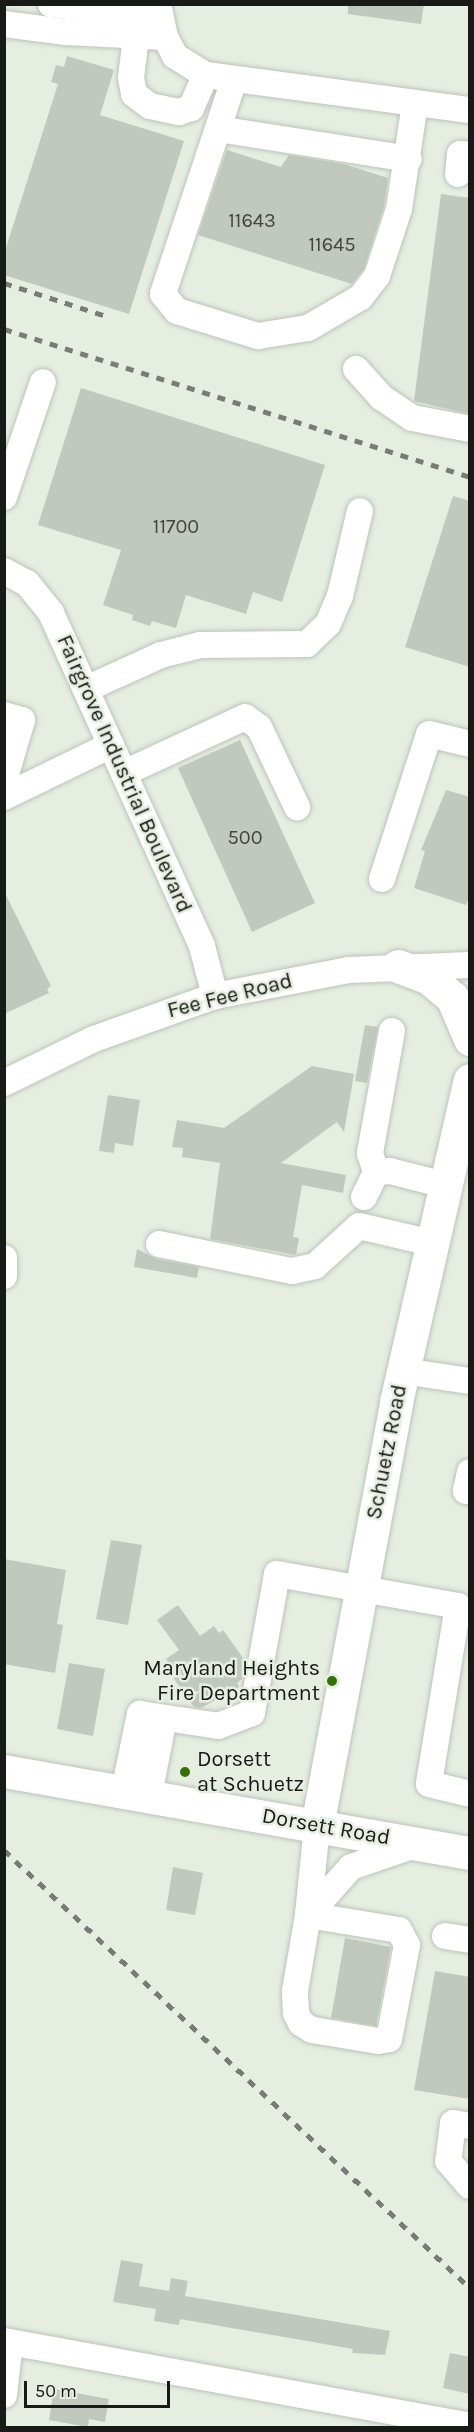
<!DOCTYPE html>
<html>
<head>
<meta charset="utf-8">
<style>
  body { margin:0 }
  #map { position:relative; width:474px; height:2432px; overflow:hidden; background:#e6eee2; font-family:Karla,sans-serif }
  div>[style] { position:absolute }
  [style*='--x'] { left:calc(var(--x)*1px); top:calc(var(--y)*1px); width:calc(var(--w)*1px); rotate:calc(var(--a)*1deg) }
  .building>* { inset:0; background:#c1c8bd }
  .roads { filter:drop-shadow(0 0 2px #bcc4b9) drop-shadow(0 0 2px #bcc4b9) }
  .minor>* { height:26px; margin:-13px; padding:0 13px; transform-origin:13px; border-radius:13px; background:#fff }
  .major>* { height:33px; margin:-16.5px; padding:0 16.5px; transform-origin:16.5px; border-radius:16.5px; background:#fff }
  .rail>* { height:4.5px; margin-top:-2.25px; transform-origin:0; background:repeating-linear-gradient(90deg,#777c75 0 8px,transparent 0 16px) }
  .dots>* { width:16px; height:16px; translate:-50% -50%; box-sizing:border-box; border:3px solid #e6eee2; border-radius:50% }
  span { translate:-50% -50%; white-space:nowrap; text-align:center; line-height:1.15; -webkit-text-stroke:5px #e6eee2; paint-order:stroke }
  .number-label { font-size:20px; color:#424640 }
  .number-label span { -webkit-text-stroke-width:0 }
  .street-label { font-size:22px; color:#171a16 }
  .poi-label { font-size:22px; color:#171a16 }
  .right { translate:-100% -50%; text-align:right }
  .left { translate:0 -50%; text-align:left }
  .frame { position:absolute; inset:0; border:6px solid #171a16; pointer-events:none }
  .scale { position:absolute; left:24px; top:2381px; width:146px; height:27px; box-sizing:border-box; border:3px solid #171a16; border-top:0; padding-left:8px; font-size:18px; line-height:21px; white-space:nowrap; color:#171a16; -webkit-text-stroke:4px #e6eee2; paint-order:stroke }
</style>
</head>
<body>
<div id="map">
  <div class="building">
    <i style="clip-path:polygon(348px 4px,424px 4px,421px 24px,348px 14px)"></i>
    <i style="clip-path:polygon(67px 56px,114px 70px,100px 115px,184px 141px,129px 314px,4px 275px,4px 254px,58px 84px,51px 82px,56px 65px,64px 67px)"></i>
    <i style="clip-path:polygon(227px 150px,281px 167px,289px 155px,344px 164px,388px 178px,384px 206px,364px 269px,352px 284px,198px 235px)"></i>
    <i style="clip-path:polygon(441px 194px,470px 198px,470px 414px,414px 401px)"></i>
    <i style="clip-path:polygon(81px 388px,325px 465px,282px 602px,253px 592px,246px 614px,186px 595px,176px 628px,152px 621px,150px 626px,132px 620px,133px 615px,103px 605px,121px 550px,38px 525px)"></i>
    <i style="clip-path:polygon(453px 496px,470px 501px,470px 667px,405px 647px)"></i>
    <i style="clip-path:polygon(240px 740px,315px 903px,252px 932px,178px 768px)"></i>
    <i style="clip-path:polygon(446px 790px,470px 797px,470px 895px,466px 905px,414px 888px,425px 851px,421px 850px)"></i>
    <i style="clip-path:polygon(4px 891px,51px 986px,47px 989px,49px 993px,4px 1014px)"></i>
    <i style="clip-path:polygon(365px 1025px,378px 1027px,367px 1083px,355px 1081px)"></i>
    <i style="clip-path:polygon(312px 1066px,354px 1074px,344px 1132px,337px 1122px,281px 1163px,346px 1175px,343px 1193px,302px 1185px,293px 1237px,299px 1238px,296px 1255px,210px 1239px,220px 1163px,182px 1157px,183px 1148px,172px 1147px,177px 1120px,224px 1128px)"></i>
    <i style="clip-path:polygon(108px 1095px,140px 1100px,133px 1146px,115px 1143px,114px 1153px,99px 1151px)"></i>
    <i style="clip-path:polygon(137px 1249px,156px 1259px,199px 1267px,197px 1278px,134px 1267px)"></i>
    <i style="clip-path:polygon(111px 1540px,142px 1545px,128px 1625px,96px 1619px)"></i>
    <i style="clip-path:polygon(4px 1559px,66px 1570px,57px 1624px,63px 1625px,55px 1673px,4px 1664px)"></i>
    <i style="clip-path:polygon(178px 1605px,200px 1636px,214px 1626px,219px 1633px,223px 1630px,246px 1662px,243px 1678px,237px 1683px,239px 1687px,201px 1708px,194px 1707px,167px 1669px,171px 1666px,166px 1659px,179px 1650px,157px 1620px)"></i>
    <i style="clip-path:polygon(69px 1663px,105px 1669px,93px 1736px,57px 1729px)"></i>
    <i style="clip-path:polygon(173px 1867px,203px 1873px,195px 1915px,166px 1910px)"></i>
    <i style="clip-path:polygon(345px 1938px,391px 1947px,376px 2026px,331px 2018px)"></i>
    <i style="clip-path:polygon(435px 1971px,470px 1977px,470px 2099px,414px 2090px)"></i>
    <i style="clip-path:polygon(121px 2260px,143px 2264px,139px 2286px,169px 2291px,171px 2278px,188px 2281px,185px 2296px,390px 2331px,385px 2355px,352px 2353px,353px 2349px,180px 2319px,179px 2325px,154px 2321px,156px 2309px,113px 2302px)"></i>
    <i style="clip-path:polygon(450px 2353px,470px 2357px,470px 2394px,443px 2388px)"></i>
    <i style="clip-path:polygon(54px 2389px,109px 2399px,105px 2422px,89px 2419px,88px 2427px,49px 2420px)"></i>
  </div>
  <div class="roads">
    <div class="minor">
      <i style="--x:51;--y:4;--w:109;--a:6.3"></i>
      <i style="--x:158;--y:4;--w:34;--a:78"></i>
      <i style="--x:165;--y:37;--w:21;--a:62"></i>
      <i style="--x:175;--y:56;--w:36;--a:32"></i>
      <i style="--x:206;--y:75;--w:266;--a:7.6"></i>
      <i style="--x:4;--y:24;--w:63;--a:7.4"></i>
      <i style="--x:66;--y:32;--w:99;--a:2.9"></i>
      <i style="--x:136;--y:37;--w:41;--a:97"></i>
      <i style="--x:131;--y:78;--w:16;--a:79"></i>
      <i style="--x:134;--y:94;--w:20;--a:37"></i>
      <i style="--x:150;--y:106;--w:30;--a:12"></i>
      <i style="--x:179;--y:112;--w:13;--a:-18"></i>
      <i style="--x:191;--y:108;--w:36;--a:-66"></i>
      <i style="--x:234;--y:80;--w:225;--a:108.4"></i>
      <i style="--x:163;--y:294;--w:22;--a:51"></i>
      <i style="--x:177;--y:311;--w:85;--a:17.2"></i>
      <i style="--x:258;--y:336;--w:51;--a:-9.1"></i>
      <i style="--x:308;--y:328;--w:61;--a:-30.3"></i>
      <i style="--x:361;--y:297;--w:26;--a:-53"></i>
      <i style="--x:377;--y:276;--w:71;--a:-71.8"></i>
      <i style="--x:399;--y:209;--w:107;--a:-81.4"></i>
      <i style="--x:218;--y:129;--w:193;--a:8.9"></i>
      <i style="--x:458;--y:174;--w:20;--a:-84"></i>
      <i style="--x:460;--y:154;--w:10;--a:6"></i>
      <i style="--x:356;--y:369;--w:38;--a:48"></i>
      <i style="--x:381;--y:397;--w:37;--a:34"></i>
      <i style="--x:412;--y:418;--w:59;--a:10.7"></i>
      <i style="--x:4;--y:497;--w:121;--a:-71.3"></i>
      <i style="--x:4;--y:571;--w:26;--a:28"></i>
      <i style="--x:27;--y:583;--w:38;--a:51"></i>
      <i style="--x:51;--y:613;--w:366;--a:65.6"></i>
      <i style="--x:202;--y:946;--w:52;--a:75.4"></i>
      <i style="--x:86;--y:689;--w:82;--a:-24.4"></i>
      <i style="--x:161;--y:655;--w:40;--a:-14.4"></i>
      <i style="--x:200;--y:645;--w:107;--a:-0.5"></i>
      <i style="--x:307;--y:644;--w:29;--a:-44"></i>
      <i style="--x:328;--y:624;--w:30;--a:-67"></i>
      <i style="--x:340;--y:596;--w:87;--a:-76.8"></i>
      <i style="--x:4;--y:715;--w:19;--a:16"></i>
      <i style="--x:22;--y:720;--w:64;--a:106.4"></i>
      <i style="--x:124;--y:773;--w:133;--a:-24.8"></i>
      <i style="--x:245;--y:717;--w:17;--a:36"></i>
      <i style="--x:259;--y:727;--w:89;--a:64.6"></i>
      <i style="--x:4;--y:797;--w:119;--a:-25.9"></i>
      <i style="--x:382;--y:879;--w:152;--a:-72"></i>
      <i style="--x:429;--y:734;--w:42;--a:13.7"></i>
      <i style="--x:4;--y:1083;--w:100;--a:-26.1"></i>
      <i style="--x:94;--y:1039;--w:128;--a:-19.6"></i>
      <i style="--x:215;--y:996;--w:136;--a:-11"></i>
      <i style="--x:349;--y:970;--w:121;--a:-2.4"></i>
      <i style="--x:376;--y:1172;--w:20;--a:-108"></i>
      <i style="--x:370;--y:1153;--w:124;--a:-79.8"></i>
      <i style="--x:364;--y:1197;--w:28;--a:-64"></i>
      <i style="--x:376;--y:1172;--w:14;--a:-4"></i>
      <i style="--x:390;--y:1171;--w:57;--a:14.3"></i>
      <i style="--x:159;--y:1244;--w:136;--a:11.5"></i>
      <i style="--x:292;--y:1271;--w:24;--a:-12"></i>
      <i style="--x:315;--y:1266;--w:59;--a:-42.3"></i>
      <i style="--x:359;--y:1226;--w:75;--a:13.1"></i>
      <i style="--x:4;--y:1258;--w:18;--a:90"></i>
      <i style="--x:403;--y:1371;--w:68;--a:8.5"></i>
      <i style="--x:470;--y:1472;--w:19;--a:102"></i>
      <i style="--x:466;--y:1491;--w:4;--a:0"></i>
      <i style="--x:124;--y:1791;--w:79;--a:-78.3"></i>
      <i style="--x:140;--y:1714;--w:79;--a:8.7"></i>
      <i style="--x:218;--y:1726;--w:36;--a:-21"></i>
      <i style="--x:252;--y:1713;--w:141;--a:-79.8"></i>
      <i style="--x:277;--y:1574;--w:184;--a:10"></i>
      <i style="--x:458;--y:1606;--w:180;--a:99.3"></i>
      <i style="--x:429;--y:1784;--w:42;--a:13.7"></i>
      <i style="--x:149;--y:1795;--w:78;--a:-79"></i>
      <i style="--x:317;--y:1826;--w:89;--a:95.8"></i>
      <i style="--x:308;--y:1915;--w:92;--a:9.4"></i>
      <i style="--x:399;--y:1930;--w:17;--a:62"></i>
      <i style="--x:407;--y:1945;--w:96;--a:100.8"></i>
      <i style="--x:389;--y:2039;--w:11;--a:170"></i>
      <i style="--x:378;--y:2041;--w:67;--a:-170.5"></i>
      <i style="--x:312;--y:2030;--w:13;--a:-148"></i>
      <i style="--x:301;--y:2023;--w:11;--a:-117"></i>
      <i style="--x:296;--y:2013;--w:22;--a:-93"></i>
      <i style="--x:295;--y:1991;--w:77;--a:-80.3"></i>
      <i style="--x:308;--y:1915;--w:64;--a:-48.1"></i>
      <i style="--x:351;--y:1867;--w:71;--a:-18.9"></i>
      <i style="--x:445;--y:1936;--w:25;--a:9"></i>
      <i style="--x:470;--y:2126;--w:17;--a:-170"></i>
      <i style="--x:453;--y:2123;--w:38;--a:97"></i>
      <i style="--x:448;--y:2161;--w:33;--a:49"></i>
      <i style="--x:4;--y:2341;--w:474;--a:10.3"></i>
      <i style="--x:4;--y:2395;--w:53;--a:-83.5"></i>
    </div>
    <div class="major">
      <i style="--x:398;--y:966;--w:33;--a:21"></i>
      <i style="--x:429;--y:978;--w:30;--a:40"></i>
      <i style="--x:452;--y:997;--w:46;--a:66.8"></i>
      <i style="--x:4;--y:1771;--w:473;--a:10"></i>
      <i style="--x:317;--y:1826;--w:431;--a:-79.4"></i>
      <i style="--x:396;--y:1402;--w:330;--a:-77.1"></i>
    </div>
  </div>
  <div class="rail">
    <i style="--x:4;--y:283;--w:107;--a:17.9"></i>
    <i style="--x:4;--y:329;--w:489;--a:17.6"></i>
    <i style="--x:4;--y:1850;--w:640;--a:43.23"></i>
  </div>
  <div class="dots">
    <i style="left:332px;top:1681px;background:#347104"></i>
    <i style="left:185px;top:1772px;background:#347104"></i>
  </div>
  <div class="number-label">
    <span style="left:252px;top:220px">11643</span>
    <span style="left:332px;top:244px">11645</span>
    <span style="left:176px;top:526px">11700</span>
    <span style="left:245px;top:837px">500</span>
  </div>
  <div class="street-label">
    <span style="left:124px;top:774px;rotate:66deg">Fairgrove Industrial Boulevard</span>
    <span style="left:230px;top:996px;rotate:-14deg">Fee Fee Road</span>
    <span style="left:387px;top:1452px;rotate:-79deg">Schuetz Road</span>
    <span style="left:326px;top:1827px;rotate:10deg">Dorsett Road</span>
  </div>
  <div class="poi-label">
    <span class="right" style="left:320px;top:1681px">Maryland Heights<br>Fire Department</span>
    <span class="left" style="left:197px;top:1772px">Dorsett<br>at Schuetz</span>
  </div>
  <div class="frame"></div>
  <div class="scale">50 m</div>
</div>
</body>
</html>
